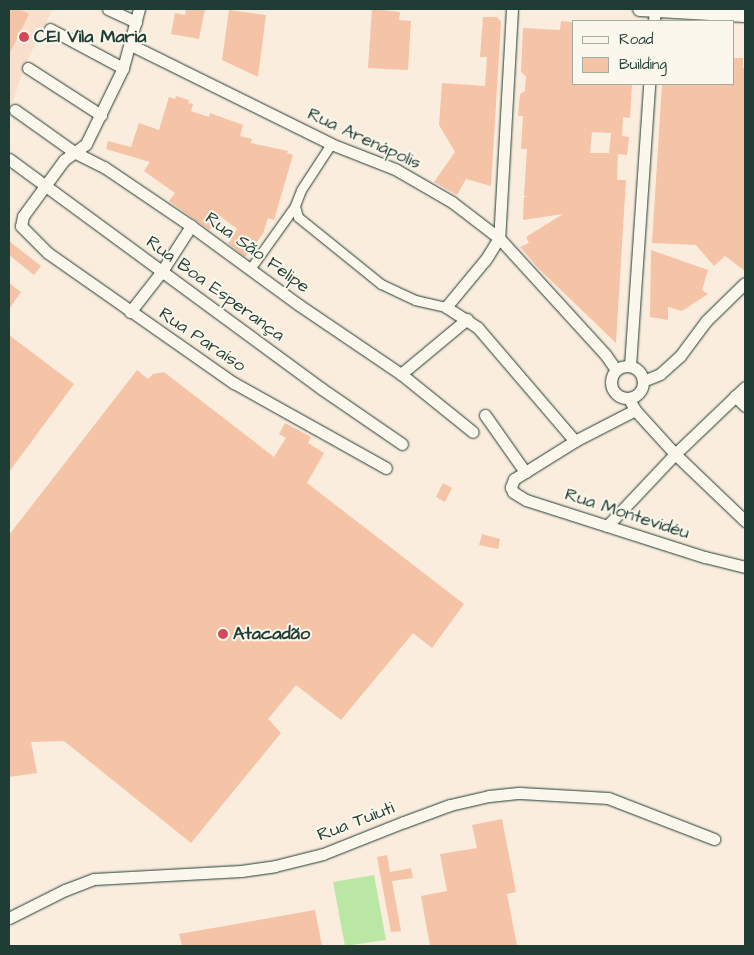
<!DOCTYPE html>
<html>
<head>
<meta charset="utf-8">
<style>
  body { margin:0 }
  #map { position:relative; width:754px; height:955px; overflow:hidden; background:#faedde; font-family:"Architects Daughter",sans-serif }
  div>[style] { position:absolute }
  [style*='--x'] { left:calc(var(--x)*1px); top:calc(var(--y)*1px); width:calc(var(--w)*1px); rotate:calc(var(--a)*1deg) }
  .built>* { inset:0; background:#f8e0cd }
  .green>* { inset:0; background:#bbe7a5 }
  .building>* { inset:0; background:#f5c3a5 }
  .roads { filter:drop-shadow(0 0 1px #1f3d34) drop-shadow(0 0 1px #1f3d34) }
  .pedestrian>* { height:9px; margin:-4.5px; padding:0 4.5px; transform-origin:4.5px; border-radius:4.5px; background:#fbf7ec }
  .minor>* { height:11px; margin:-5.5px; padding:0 5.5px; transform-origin:5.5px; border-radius:5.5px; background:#fbf7ec }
  .minor>.ring { margin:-5.5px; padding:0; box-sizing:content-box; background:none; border:11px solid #fbf7ec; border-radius:50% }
  .tertiary>* { height:14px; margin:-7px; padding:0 7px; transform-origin:7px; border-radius:7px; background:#fbf7ec }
  .dots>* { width:14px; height:14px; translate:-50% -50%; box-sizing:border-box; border:2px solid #fbf7ec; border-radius:50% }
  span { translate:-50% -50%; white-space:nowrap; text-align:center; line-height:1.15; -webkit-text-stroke:4px #fbf7ec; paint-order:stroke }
  .poi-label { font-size:18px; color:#1f3d34; font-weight:700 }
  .left { translate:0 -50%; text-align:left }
  .street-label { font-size:18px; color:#1f3d34 }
  .frame { position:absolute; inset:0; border:10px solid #1f3d34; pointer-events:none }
  .legend { position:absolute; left:572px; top:20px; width:162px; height:65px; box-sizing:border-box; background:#fbf7ec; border:1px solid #a3ada2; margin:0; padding:6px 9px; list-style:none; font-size:15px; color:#1f3d34 }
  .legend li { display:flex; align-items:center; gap:10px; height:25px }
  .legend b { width:25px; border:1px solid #a3ada2 }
</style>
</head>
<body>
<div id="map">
  <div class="built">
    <i style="clip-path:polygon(9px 9px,53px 9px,25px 65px,9px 113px)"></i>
  </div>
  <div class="green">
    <i style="clip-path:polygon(374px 875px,386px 940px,345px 946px,333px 882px)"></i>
  </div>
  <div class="building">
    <i style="clip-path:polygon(9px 9px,19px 9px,29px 14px,9px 55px)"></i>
    <i style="clip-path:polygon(186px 9px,205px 9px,199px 39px,171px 34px,175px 13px,185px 15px)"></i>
    <i style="clip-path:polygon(372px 9px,400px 12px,399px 20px,411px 21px,408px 70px,368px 68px)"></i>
    <i style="clip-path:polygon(229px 10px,266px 15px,258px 77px,222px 60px)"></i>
    <i style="clip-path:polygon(483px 17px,497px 17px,501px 22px,491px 186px,466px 179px,457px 195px,434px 182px,455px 152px,439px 125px,442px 83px,485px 86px,487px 57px,480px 57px)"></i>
    <i style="clip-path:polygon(evenodd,561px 21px,572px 22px,573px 84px,632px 84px,630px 118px,623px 117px,622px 136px,629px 137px,627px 155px,618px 154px,617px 180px,626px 180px,616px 343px,539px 269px,520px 247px,529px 243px,526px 237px,563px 214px,523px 220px,524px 197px,528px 197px,524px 196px,527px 149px,521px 149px,523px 116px,518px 116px,520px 94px,525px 91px,526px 76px,521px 72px,523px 28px,560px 30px,561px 21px,592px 132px,611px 133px,609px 153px,590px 153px,592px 132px)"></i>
    <i style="clip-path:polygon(733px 58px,743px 58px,743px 68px,745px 68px,745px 271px,725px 256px,714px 266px,696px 245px,652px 243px,662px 84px,733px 84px)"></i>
    <i style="clip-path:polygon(176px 96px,189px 100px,188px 103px,193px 104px,191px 111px,209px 117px,210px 113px,243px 125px,240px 136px,252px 139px,251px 143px,288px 151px,287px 153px,293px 155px,274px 220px,268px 218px,263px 234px,245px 257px,228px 243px,237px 229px,220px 216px,209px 230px,169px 201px,175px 193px,144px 171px,150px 162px,106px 149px,108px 141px,131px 147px,139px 123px,159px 130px,169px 97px,175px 99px)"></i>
    <i style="clip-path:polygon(9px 241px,41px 266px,34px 275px,9px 255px)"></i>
    <i style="clip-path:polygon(651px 250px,708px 270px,702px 290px,708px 294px,682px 311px,668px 307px,668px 320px,650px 317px)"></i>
    <i style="clip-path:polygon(9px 283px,21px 292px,9px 309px)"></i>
    <i style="clip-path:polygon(9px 335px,74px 384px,9px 472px)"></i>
    <i style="clip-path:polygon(137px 370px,148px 379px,153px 374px,164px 372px,274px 457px,286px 438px,279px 434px,285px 423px,311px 437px,308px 443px,324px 453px,307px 483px,464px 604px,432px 648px,413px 633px,341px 720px,296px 685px,268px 719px,281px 733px,191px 843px,64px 741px,31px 742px,37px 773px,9px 777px,9px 535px)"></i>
    <i style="clip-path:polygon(443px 483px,452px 488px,445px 502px,436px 497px)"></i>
    <i style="clip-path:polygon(482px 534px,500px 539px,498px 549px,479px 545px)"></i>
    <i style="clip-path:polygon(502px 819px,516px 892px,507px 894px,517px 946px,430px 946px,421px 896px,447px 891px,440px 854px,477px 848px,472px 825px)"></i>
    <i style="clip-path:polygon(387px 855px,390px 872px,411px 868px,413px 878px,392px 881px,401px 931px,391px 932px,377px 857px)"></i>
    <i style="clip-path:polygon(315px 910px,322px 946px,182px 946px,179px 934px)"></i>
  </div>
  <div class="roads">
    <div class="pedestrian">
      <i style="--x:331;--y:144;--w:55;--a:123.1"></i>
      <i style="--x:301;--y:190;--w:17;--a:111"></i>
      <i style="--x:295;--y:206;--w:11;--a:75"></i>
      <i style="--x:298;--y:217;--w:107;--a:38.9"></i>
      <i style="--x:381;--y:284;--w:38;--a:25"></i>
      <i style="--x:415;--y:300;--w:32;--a:13"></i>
      <i style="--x:250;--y:269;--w:77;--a:-54.5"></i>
    </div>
    <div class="minor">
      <i style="--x:108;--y:9;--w:31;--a:25"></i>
      <i style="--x:139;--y:9;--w:61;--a:105.2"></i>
      <i style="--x:123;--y:68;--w:85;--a:116"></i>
      <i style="--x:86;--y:144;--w:27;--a:144"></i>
      <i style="--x:64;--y:160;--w:69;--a:126.2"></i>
      <i style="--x:23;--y:216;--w:10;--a:101"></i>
      <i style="--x:21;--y:226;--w:38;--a:45"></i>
      <i style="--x:48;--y:253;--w:227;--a:35"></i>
      <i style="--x:234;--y:383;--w:174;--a:29.2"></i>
      <i style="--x:512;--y:9;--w:229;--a:93.2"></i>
      <i style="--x:499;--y:238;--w:26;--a:122"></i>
      <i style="--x:485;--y:260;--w:61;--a:129.7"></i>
      <i style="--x:446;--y:307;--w:38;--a:33"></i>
      <i style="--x:478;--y:328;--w:149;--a:49.4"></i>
      <i style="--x:654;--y:21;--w:12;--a:-85"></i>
      <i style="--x:50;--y:29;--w:83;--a:28.1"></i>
      <i style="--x:131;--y:45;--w:223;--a:26.3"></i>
      <i style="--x:331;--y:144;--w:69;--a:21.3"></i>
      <i style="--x:395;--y:169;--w:66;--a:30.1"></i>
      <i style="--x:452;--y:202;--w:59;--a:37.5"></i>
      <i style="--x:499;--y:238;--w:157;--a:47.6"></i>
      <i style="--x:605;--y:354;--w:19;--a:55"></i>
      <i style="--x:28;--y:68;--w:87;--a:32.8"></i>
      <i style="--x:15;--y:110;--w:72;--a:35.4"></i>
      <i style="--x:74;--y:152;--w:34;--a:27"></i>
      <i style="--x:104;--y:167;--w:105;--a:34.1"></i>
      <i style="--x:191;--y:226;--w:134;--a:36.2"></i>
      <i style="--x:299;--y:305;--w:123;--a:34.1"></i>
      <i style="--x:401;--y:374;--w:92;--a:38.9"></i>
      <i style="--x:9;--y:159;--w:388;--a:36.3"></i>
      <i style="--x:322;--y:389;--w:97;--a:34.5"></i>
      <i style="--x:130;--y:312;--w:52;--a:-52"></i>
      <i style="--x:162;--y:271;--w:54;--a:-57.2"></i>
      <i class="ring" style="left:611px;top:366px;width:21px;height:21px"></i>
      <i style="--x:630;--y:366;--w:283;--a:-86.1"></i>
      <i style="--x:401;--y:374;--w:86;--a:-39.8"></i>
      <i style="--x:643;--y:381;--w:18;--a:-22"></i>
      <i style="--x:660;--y:374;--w:27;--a:-42"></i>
      <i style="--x:680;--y:356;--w:44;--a:-53.4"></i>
      <i style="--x:706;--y:321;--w:54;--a:-44.3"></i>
      <i style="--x:735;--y:396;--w:14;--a:45"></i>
      <i style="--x:629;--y:399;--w:13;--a:61"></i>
      <i style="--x:635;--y:410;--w:59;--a:47.7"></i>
      <i style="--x:675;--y:454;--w:97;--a:43.7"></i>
      <i style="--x:635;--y:410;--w:68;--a:152.7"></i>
      <i style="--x:575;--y:441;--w:72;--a:148.1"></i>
      <i style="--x:514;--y:479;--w:9;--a:111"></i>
      <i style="--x:511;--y:487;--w:5;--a:68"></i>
      <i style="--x:513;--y:492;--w:15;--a:32"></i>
      <i style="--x:526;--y:500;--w:188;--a:17.7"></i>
      <i style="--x:705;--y:557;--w:41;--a:14"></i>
      <i style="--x:485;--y:415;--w:70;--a:54.9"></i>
      <i style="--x:607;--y:526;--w:99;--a:-46.6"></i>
      <i style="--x:675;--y:454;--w:97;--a:-43.7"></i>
      <i style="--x:9;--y:918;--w:63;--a:-26.6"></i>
      <i style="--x:65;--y:890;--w:31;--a:-21"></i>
      <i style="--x:94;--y:879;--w:147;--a:-3.1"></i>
      <i style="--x:241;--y:871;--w:34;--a:-8"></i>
      <i style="--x:275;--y:866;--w:49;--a:-14"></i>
      <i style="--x:323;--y:854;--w:87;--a:-21.6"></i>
      <i style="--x:404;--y:822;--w:49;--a:-20.3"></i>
      <i style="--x:450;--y:805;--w:40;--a:-13"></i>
      <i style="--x:489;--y:796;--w:31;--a:-6"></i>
      <i style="--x:520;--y:793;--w:88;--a:3.3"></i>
      <i style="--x:608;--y:798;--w:114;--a:21.1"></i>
    </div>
    <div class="tertiary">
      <i style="--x:640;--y:9;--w:105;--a:3.3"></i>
    </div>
  </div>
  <div class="dots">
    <i style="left:24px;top:37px;background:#d1495b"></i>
    <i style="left:223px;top:634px;background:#d1495b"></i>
  </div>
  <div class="poi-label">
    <span class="left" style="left:34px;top:37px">CEI Vila Maria</span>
    <span class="left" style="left:233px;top:634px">Atacadão</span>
  </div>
  <div class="street-label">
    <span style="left:364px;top:139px;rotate:25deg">Rua Arenápolis</span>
    <span style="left:257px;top:253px;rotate:36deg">Rua São Felipe</span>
    <span style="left:215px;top:289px;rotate:36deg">Rua Boa Esperança</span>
    <span style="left:202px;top:340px;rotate:34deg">Rua Paraíso</span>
    <span style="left:627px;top:514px;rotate:18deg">Rua Montevidéu</span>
    <span style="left:356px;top:822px;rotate:-21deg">Rua Tuiuti</span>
  </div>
  <div class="frame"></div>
  <ul class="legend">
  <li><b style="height:6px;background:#fbf7ec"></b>Road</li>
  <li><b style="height:14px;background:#f5c3a5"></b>Building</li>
  </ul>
</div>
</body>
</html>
